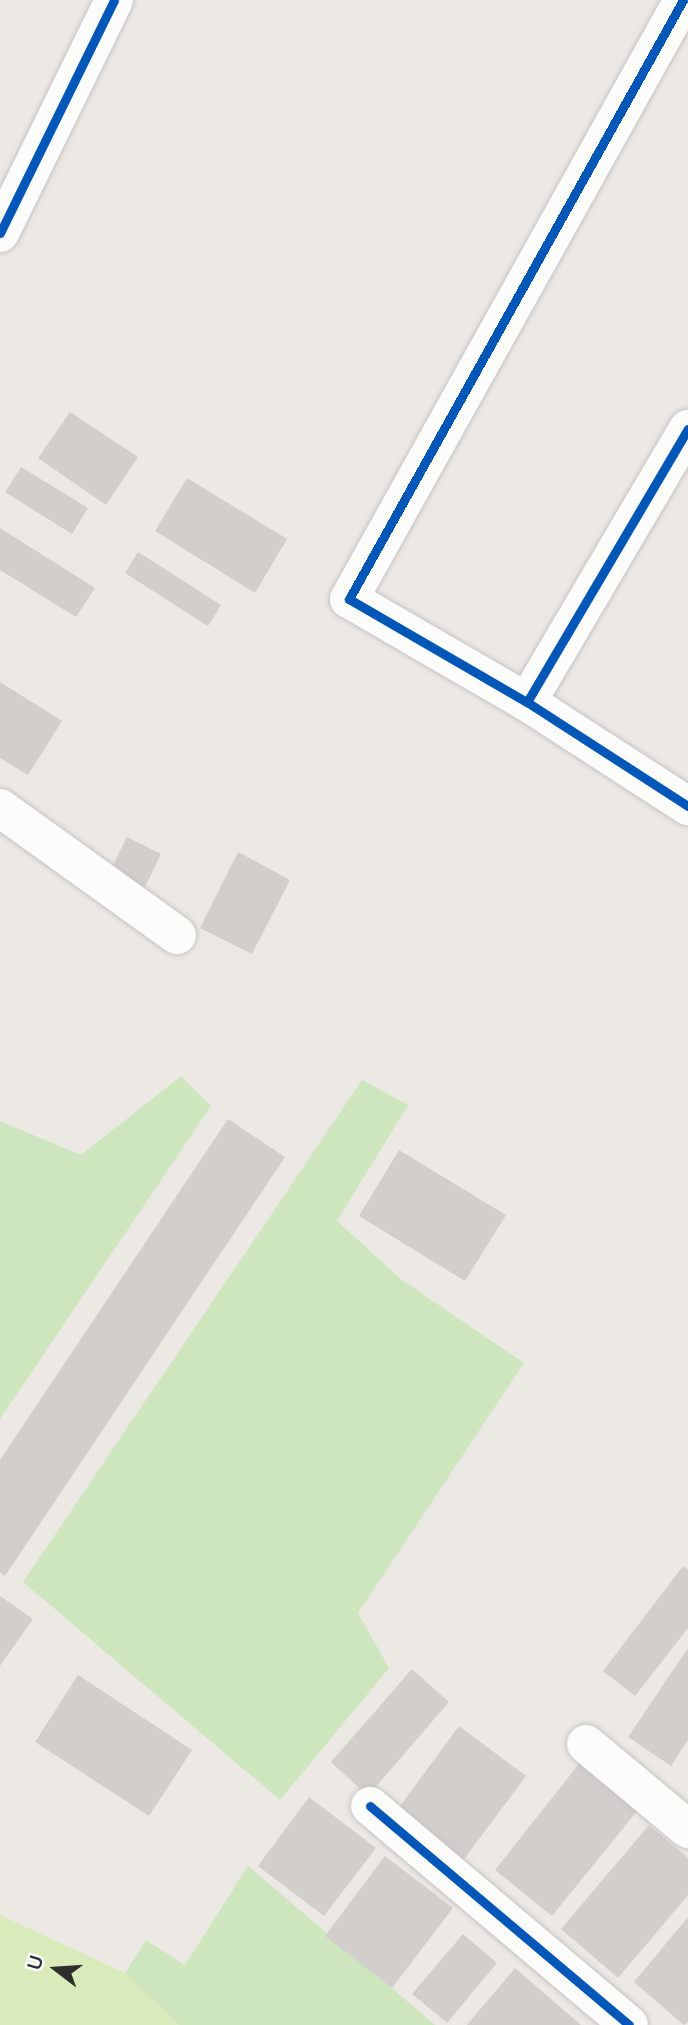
<!DOCTYPE html>
<html>
<head>
<meta charset="utf-8">
<style>
  body { margin:0 }
  #map { position:relative; width:688px; height:2025px; overflow:hidden; background:#ece8e4; font-family:"Nunito Sans",sans-serif }
  div>[style] { position:absolute }
  [style*='--x'] { left:calc(var(--x)*1px); top:calc(var(--y)*1px); width:calc(var(--w)*1px); rotate:calc(var(--a)*1deg) }
  .green>* { inset:0; background:#cee6be }
  .pitch>* { inset:0; background:#d9eabb }
  .building>* { inset:0; background:#d1cecb }
  .roads { filter:drop-shadow(0 0 2px #c5c4c5) drop-shadow(0 0 2px #c5c4c5) }
  .minor>* { height:38px; margin:-19px; padding:0 19px; transform-origin:19px; border-radius:19px; background:#fcfcfb }
  .cycleway>* { height:9px; margin:-4.5px; padding:0 4.5px; transform-origin:4.5px; border-radius:4.5px; background:#0057b8 }
  span { translate:-50% -50%; white-space:nowrap; text-align:center; line-height:1.15; -webkit-text-stroke:5px #fff; paint-order:stroke }
  .north { position:absolute; left:21px; top:1934px; width:70px; height:70px; -webkit-text-stroke:5px #fff; paint-order:stroke; rotate:287deg; font-size:19px; font-weight:700; line-height:28px; text-align:center; color:#2e2e2e }
  .north::after { content:''; display:block; margin:auto; width:24px; height:32px; background:#2e2e2e; clip-path:polygon(50% 0,100% 100%,50% 72%,0 100%) }
</style>
</head>
<body>
<div id="map">
  <div class="green">
    <i style="clip-path:polygon(181px 1076px,211px 1106px,0 1419px,0 1121px,81px 1155px)"></i>
    <i style="clip-path:polygon(362px 1080px,408px 1105px,337px 1221px,402px 1280px,524px 1363px,358px 1613px,389px 1668px,280px 1800px,23px 1582px)"></i>
    <i style="clip-path:polygon(248px 1866px,435px 2025px,179px 2025px,125px 1973px,146px 1940px,185px 1965px)"></i>
  </div>
  <div class="pitch">
    <i style="clip-path:polygon(0 1915px,125px 1973px,179px 2025px,0 2025px)"></i>
  </div>
  <div class="building">
    <i style="clip-path:polygon(70px 412px,138px 457px,106px 505px,38px 458px)"></i>
    <i style="clip-path:polygon(21px 467px,88px 508px,72px 534px,5px 492px)"></i>
    <i style="clip-path:polygon(187px 478px,287px 539px,255px 593px,155px 531px)"></i>
    <i style="clip-path:polygon(0 528px,95px 588px,76px 617px,0 570px)"></i>
    <i style="clip-path:polygon(138px 552px,221px 605px,208px 626px,125px 573px)"></i>
    <i style="clip-path:polygon(0 682px,62px 721px,28px 775px,0 758px)"></i>
    <i style="clip-path:polygon(127px 837px,161px 854px,145px 887px,111px 869px)"></i>
    <i style="clip-path:polygon(238px 852px,290px 880px,252px 954px,200px 928px)"></i>
    <i style="clip-path:polygon(228px 1119px,285px 1157px,5px 1576px,0 1572px,0 1460px)"></i>
    <i style="clip-path:polygon(399px 1150px,506px 1215px,465px 1281px,359px 1216px)"></i>
    <i style="clip-path:polygon(683px 1566px,688px 1570px,688px 1628px,635px 1696px,603px 1671px)"></i>
    <i style="clip-path:polygon(0 1596px,33px 1619px,0 1666px)"></i>
    <i style="clip-path:polygon(688px 1648px,688px 1740px,671px 1766px,628px 1737px)"></i>
    <i style="clip-path:polygon(412px 1669px,449px 1702px,368px 1796px,331px 1762px)"></i>
    <i style="clip-path:polygon(78px 1675px,192px 1750px,149px 1816px,35px 1742px)"></i>
    <i style="clip-path:polygon(459px 1726px,526px 1776px,461px 1863px,395px 1813px)"></i>
    <i style="clip-path:polygon(579px 1764px,637px 1811px,552px 1916px,495px 1870px)"></i>
    <i style="clip-path:polygon(309px 1797px,376px 1848px,324px 1916px,258px 1866px)"></i>
    <i style="clip-path:polygon(649px 1825px,688px 1858px,688px 1895px,618px 1978px,561px 1929px)"></i>
    <i style="clip-path:polygon(385px 1856px,453px 1908px,392px 1988px,325px 1936px)"></i>
    <i style="clip-path:polygon(688px 1917px,688px 2022px,684px 2025px,634px 1982px)"></i>
    <i style="clip-path:polygon(463px 1934px,497px 1963px,447px 2023px,412px 1994px)"></i>
    <i style="clip-path:polygon(515px 1968px,581px 2025px,467px 2025px)"></i>
  </div>
  <div class="roads">
    <div class="minor">
      <i style="--x:683;--y:0;--w:686;--a:119.14"></i>
      <i style="--x:349;--y:599;--w:206;--a:30.1"></i>
      <i style="--x:527;--y:702;--w:192;--a:32.9"></i>
      <i style="--x:0;--y:233;--w:259;--a:-63.9"></i>
      <i style="--x:527;--y:702;--w:317;--a:-59.5"></i>
      <i style="--x:0;--y:808;--w:218;--a:35.7"></i>
      <i style="--x:586;--y:1744;--w:133;--a:39.8"></i>
      <i style="--x:370;--y:1806;--w:339;--a:40.2"></i>
    </div>
  </div>
  <div class="cycleway">
    <i style="--x:683;--y:0;--w:686;--a:119.14"></i>
    <i style="--x:349;--y:599;--w:206;--a:30.1"></i>
    <i style="--x:527;--y:702;--w:192;--a:32.9"></i>
    <i style="--x:0;--y:233;--w:259;--a:-63.9"></i>
    <i style="--x:527;--y:702;--w:317;--a:-59.5"></i>
    <i style="--x:370;--y:1806;--w:339;--a:40.2"></i>
  </div>
  <div class="north">U</div>
</div>
</body>
</html>
